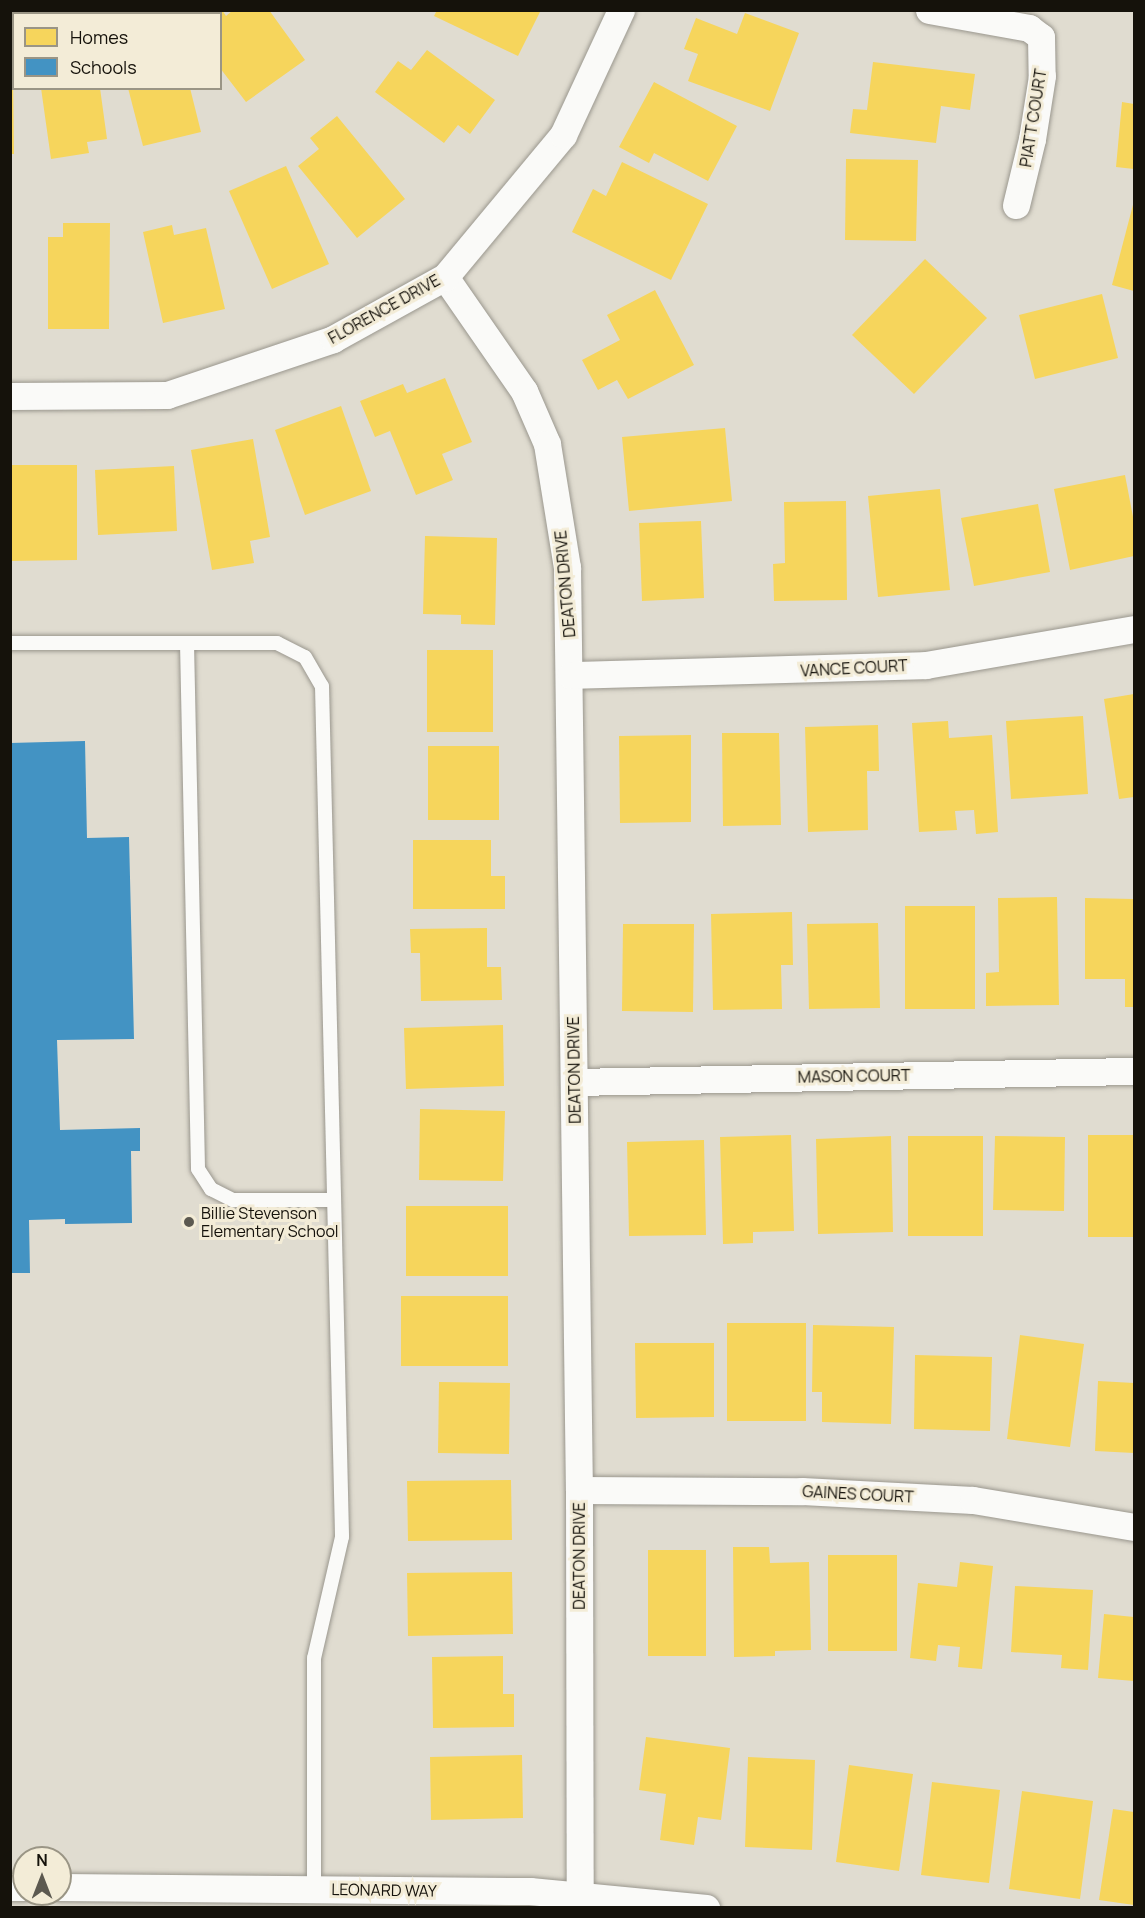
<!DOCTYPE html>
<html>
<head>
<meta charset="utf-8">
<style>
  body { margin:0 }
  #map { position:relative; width:1145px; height:1918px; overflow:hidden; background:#e0dcd0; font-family:Manrope,sans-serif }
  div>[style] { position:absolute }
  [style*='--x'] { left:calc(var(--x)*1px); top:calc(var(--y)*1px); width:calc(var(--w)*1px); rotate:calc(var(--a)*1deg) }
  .homes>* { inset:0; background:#f6d55c }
  .schools>* { inset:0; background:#4393c3 }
  .roads { filter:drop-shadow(0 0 2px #9a978e) drop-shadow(0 0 2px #9a978e) }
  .service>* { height:14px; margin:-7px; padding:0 7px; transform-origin:7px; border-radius:7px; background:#fafaf8 }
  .minor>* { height:27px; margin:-13.5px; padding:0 13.5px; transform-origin:13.5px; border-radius:13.5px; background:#fafaf8 }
  .dots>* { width:16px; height:16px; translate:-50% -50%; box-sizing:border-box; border:3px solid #f3ecd7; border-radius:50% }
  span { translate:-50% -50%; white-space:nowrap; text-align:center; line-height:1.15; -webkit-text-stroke:6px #f3ecd7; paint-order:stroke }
  .street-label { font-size:16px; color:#15120b }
  .poi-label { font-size:16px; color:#15120b }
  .left { translate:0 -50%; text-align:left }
  .frame { position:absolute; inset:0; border:12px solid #15120b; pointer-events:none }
  .legend { position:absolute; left:12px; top:12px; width:210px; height:78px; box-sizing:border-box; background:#f3ecd7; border:2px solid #9a9585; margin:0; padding:8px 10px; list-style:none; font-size:18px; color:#15120b }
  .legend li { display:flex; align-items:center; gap:12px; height:30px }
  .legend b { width:30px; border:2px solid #9a9585 }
  .north { position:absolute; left:12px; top:1846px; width:60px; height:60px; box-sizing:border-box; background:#f3ecd7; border:2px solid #9a9585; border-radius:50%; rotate:0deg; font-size:16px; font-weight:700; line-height:24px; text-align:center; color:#15120b }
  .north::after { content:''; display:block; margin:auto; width:21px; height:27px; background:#5c5950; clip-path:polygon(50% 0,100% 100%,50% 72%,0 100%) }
</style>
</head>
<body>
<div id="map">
  <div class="homes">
    <i style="clip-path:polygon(202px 10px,222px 10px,226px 16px,233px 10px,269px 10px,305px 60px,246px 102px,220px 68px,220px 14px,197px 14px)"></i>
    <i style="clip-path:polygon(437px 10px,541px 10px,518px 56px,434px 16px)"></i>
    <i style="clip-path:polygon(745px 13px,799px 33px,770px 111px,688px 81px,698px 54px,684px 49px,696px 18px,737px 34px)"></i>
    <i style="clip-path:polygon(427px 50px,495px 100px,470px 134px,458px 125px,444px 143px,375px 92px,398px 61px,411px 70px)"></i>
    <i style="clip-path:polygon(873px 62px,975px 74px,970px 110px,941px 106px,936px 143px,850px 133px,853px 109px,867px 110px)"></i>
    <i style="clip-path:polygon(10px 70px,13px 70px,14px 154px,10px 154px)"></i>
    <i style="clip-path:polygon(654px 82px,737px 126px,708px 181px,654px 153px,649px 163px,619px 147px)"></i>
    <i style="clip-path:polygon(41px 88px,100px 88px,107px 139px,87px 142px,89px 153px,51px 159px)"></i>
    <i style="clip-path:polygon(128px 88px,190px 88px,201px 132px,143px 146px)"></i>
    <i style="clip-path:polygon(1122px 102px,1134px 104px,1134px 169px,1116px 167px)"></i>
    <i style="clip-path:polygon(337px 116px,405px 199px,357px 238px,298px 166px,319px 149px,310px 138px)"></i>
    <i style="clip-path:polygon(846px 159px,918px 160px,916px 241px,845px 240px)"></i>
    <i style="clip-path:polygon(622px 162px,708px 204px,671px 280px,572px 232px,593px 189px,606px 196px)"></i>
    <i style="clip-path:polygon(286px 166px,329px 264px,272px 289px,229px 191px)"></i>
    <i style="clip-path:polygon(1134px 201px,1134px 291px,1112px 285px)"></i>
    <i style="clip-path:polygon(63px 223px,110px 223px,109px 329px,48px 329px,48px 237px,63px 237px)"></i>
    <i style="clip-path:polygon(172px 225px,174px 235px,206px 228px,225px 309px,163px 323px,143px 232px)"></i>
    <i style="clip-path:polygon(925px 259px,987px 318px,914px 394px,852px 335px)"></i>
    <i style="clip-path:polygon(655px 290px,694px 365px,628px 399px,617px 380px,598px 390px,582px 360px,620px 340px,607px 315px)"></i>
    <i style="clip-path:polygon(1102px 294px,1118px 358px,1035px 379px,1019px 315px)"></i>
    <i style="clip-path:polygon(445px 378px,472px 442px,442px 454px,453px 480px,416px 495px,390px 431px,375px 437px,360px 401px,403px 384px,407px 393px)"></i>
    <i style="clip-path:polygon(341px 406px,371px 491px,305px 515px,275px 430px)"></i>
    <i style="clip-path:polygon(725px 428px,732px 501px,629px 511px,622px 437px)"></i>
    <i style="clip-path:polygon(253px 439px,270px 537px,250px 541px,254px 563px,212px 570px,191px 450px)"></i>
    <i style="clip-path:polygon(10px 465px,77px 465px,77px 560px,10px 561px)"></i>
    <i style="clip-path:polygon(174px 466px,177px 531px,98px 535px,95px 470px)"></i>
    <i style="clip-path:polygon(1125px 475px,1134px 522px,1134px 556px,1070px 570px,1054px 489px)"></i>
    <i style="clip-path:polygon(940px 489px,950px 590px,878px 597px,868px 496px)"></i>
    <i style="clip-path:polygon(846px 501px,847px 600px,774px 601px,773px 564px,785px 563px,784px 502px)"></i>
    <i style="clip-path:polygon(1038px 504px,1050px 572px,974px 586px,961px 518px)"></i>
    <i style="clip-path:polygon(701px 521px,704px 598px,642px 601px,639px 523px)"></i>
    <i style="clip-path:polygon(425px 536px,497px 538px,495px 625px,461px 624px,461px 615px,423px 614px)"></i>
    <i style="clip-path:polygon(427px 650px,493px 650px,493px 732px,427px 732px)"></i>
    <i style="clip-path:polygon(1134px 694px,1134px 797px,1119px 799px,1104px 699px)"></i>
    <i style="clip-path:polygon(1083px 716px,1088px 794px,1011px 799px,1006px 721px)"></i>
    <i style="clip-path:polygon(948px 721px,949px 738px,992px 735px,998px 832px,976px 834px,974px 810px,955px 811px,957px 830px,919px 832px,912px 723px)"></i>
    <i style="clip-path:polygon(878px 725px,879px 771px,867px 771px,868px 830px,808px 832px,805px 727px)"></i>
    <i style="clip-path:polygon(722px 733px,779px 733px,781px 825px,723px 826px)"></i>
    <i style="clip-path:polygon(691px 735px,691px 822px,620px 823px,619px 736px)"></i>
    <i style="clip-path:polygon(428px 746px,499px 746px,499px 820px,428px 820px)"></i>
    <i style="clip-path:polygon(413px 840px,491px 840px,491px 876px,505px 876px,505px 909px,413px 909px)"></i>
    <i style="clip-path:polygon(1057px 897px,1059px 1005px,986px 1006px,986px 973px,999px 972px,998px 898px)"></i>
    <i style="clip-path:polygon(1085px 898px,1134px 899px,1134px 1007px,1125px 1007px,1125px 979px,1085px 979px)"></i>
    <i style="clip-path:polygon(905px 906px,975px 906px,975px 1009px,905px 1009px)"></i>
    <i style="clip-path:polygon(792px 912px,793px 965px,781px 965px,782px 1009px,713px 1010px,711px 914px)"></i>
    <i style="clip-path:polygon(878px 923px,880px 1008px,809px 1009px,807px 924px)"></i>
    <i style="clip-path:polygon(623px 924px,694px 924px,693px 1012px,622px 1011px)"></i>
    <i style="clip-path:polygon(487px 928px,487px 967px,501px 967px,502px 1000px,421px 1001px,420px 953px,411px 953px,410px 929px)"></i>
    <i style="clip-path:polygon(503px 1025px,504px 1086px,406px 1089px,404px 1028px)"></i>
    <i style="clip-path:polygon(420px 1109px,505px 1111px,503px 1181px,419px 1180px)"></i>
    <i style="clip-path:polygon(791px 1135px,794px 1231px,753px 1232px,753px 1243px,723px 1244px,720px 1137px)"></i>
    <i style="clip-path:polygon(1088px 1135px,1134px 1135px,1134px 1237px,1088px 1237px)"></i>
    <i style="clip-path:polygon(891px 1136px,893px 1232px,818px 1234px,816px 1139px)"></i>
    <i style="clip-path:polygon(908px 1136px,983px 1136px,983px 1236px,908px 1236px)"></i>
    <i style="clip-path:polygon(995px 1136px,1065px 1137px,1064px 1211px,993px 1210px)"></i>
    <i style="clip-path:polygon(704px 1140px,706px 1235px,629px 1236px,627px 1142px)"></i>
    <i style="clip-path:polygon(406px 1206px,508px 1206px,508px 1276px,406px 1276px)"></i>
    <i style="clip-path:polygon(401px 1296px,508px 1296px,508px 1366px,401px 1366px)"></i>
    <i style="clip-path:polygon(727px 1323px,806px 1323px,806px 1421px,727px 1421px)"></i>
    <i style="clip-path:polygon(813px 1325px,894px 1327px,891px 1424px,822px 1422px,822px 1392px,812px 1392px)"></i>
    <i style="clip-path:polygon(1020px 1335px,1084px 1344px,1070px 1447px,1007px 1439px)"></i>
    <i style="clip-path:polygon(635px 1343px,714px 1343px,714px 1417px,636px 1418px)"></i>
    <i style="clip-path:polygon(915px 1355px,992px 1357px,990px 1431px,914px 1429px)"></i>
    <i style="clip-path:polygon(1098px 1381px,1134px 1383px,1134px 1453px,1095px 1451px)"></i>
    <i style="clip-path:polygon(439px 1382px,510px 1383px,509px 1454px,438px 1453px)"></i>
    <i style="clip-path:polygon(511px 1480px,512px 1540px,408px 1541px,407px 1481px)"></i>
    <i style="clip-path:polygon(733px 1547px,769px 1547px,770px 1563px,809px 1562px,811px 1650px,775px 1651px,775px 1656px,734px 1657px)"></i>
    <i style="clip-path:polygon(648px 1550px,706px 1550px,706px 1656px,648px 1656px)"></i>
    <i style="clip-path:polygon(828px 1555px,897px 1555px,897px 1651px,828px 1651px)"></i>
    <i style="clip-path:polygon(960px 1562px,993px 1566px,982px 1669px,958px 1667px,960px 1647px,938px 1645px,936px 1661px,910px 1658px,918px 1583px,957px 1587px)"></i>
    <i style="clip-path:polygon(512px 1572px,513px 1634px,408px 1636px,407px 1573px)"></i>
    <i style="clip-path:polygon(1015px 1586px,1093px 1590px,1088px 1670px,1061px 1668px,1062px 1655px,1011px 1652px)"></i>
    <i style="clip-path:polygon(1104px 1614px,1134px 1617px,1134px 1681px,1098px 1678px)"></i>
    <i style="clip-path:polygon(503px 1656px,503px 1694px,514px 1694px,514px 1727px,433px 1728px,432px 1657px)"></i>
    <i style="clip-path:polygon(646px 1737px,730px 1748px,721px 1820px,698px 1817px,694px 1845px,660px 1840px,666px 1794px,639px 1790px)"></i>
    <i style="clip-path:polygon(522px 1755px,523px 1818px,431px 1820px,430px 1757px)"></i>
    <i style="clip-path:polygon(748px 1757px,815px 1760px,812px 1850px,745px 1847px)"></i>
    <i style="clip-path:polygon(849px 1765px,913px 1774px,899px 1871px,836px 1862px)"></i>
    <i style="clip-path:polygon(932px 1782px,1000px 1790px,989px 1883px,921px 1875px)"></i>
    <i style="clip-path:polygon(1022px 1791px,1093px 1801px,1080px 1899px,1009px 1889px)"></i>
    <i style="clip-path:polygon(1113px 1809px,1134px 1812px,1134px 1905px,1099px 1900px)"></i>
  </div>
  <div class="schools">
    <i style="clip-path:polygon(85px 741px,87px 838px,129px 837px,134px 1039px,57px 1040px,60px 1130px,140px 1128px,140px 1151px,131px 1151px,132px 1223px,65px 1224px,65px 1219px,29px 1220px,30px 1273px,10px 1273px,10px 743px)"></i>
  </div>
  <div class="roads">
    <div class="service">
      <i style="--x:10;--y:643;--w:267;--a:0"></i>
      <i style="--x:277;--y:643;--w:31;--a:27"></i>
      <i style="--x:305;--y:657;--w:34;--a:60"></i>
      <i style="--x:322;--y:686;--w:851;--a:88.65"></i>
      <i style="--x:342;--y:1537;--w:124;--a:103"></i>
      <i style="--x:314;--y:1658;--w:230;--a:90"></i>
      <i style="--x:187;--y:643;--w:526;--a:88.8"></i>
      <i style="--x:198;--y:1169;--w:24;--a:57"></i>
      <i style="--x:211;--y:1189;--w:25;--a:27"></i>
      <i style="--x:233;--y:1200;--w:100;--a:0"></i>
    </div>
    <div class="minor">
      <i style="--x:929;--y:10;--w:102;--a:10.2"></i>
      <i style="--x:1029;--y:28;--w:15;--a:37"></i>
      <i style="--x:1041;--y:37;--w:39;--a:89"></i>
      <i style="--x:1042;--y:76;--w:64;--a:99"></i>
      <i style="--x:1032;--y:139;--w:68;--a:103.6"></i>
      <i style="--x:445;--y:277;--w:139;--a:55.3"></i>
      <i style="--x:524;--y:391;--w:58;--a:66.5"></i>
      <i style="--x:547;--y:444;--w:125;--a:80.8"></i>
      <i style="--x:567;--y:567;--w:923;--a:89.26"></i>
      <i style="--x:579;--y:1490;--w:404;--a:89.9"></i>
      <i style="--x:10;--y:396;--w:157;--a:-0.4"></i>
      <i style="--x:167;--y:395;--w:175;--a:-18.6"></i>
      <i style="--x:333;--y:339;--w:128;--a:-29"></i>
      <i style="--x:445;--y:277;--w:185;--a:-50.3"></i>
      <i style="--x:563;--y:135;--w:138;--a:-65.1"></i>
      <i style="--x:571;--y:675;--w:355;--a:-1.6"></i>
      <i style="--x:926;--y:665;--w:211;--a:-9.8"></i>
      <i style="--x:574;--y:1082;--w:560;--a:-1.13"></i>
      <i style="--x:579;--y:1490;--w:223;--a:0.3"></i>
      <i style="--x:802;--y:1491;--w:171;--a:3"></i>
      <i style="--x:973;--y:1500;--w:163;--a:9.5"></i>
      <i style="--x:10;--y:1887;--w:14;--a:0"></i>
      <i style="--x:60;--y:1887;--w:470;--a:0.5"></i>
      <i style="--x:530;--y:1891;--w:177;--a:5.5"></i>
    </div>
  </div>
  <div class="dots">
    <i style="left:189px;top:1222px;background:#5c5950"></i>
  </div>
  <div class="street-label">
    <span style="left:1033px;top:118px;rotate:-81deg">PIATT COURT</span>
    <span style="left:384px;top:309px;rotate:-29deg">FLORENCE DRIVE</span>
    <span style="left:565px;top:584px;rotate:-95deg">DEATON DRIVE</span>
    <span style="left:854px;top:668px;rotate:-3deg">VANCE COURT</span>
    <span style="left:574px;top:1070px;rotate:-91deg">DEATON DRIVE</span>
    <span style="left:854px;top:1076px;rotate:-1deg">MASON COURT</span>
    <span style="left:858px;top:1494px;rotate:3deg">GAINES COURT</span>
    <span style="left:579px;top:1556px;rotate:-90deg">DEATON DRIVE</span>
    <span style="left:384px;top:1890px;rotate:1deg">LEONARD WAY</span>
  </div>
  <div class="poi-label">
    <span class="left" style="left:201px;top:1222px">Billie Stevenson<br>Elementary School</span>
  </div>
  <div class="frame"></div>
  <ul class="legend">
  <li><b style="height:16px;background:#f6d55c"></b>Homes</li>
  <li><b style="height:16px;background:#4393c3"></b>Schools</li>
  </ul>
  <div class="north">N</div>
</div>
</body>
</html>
